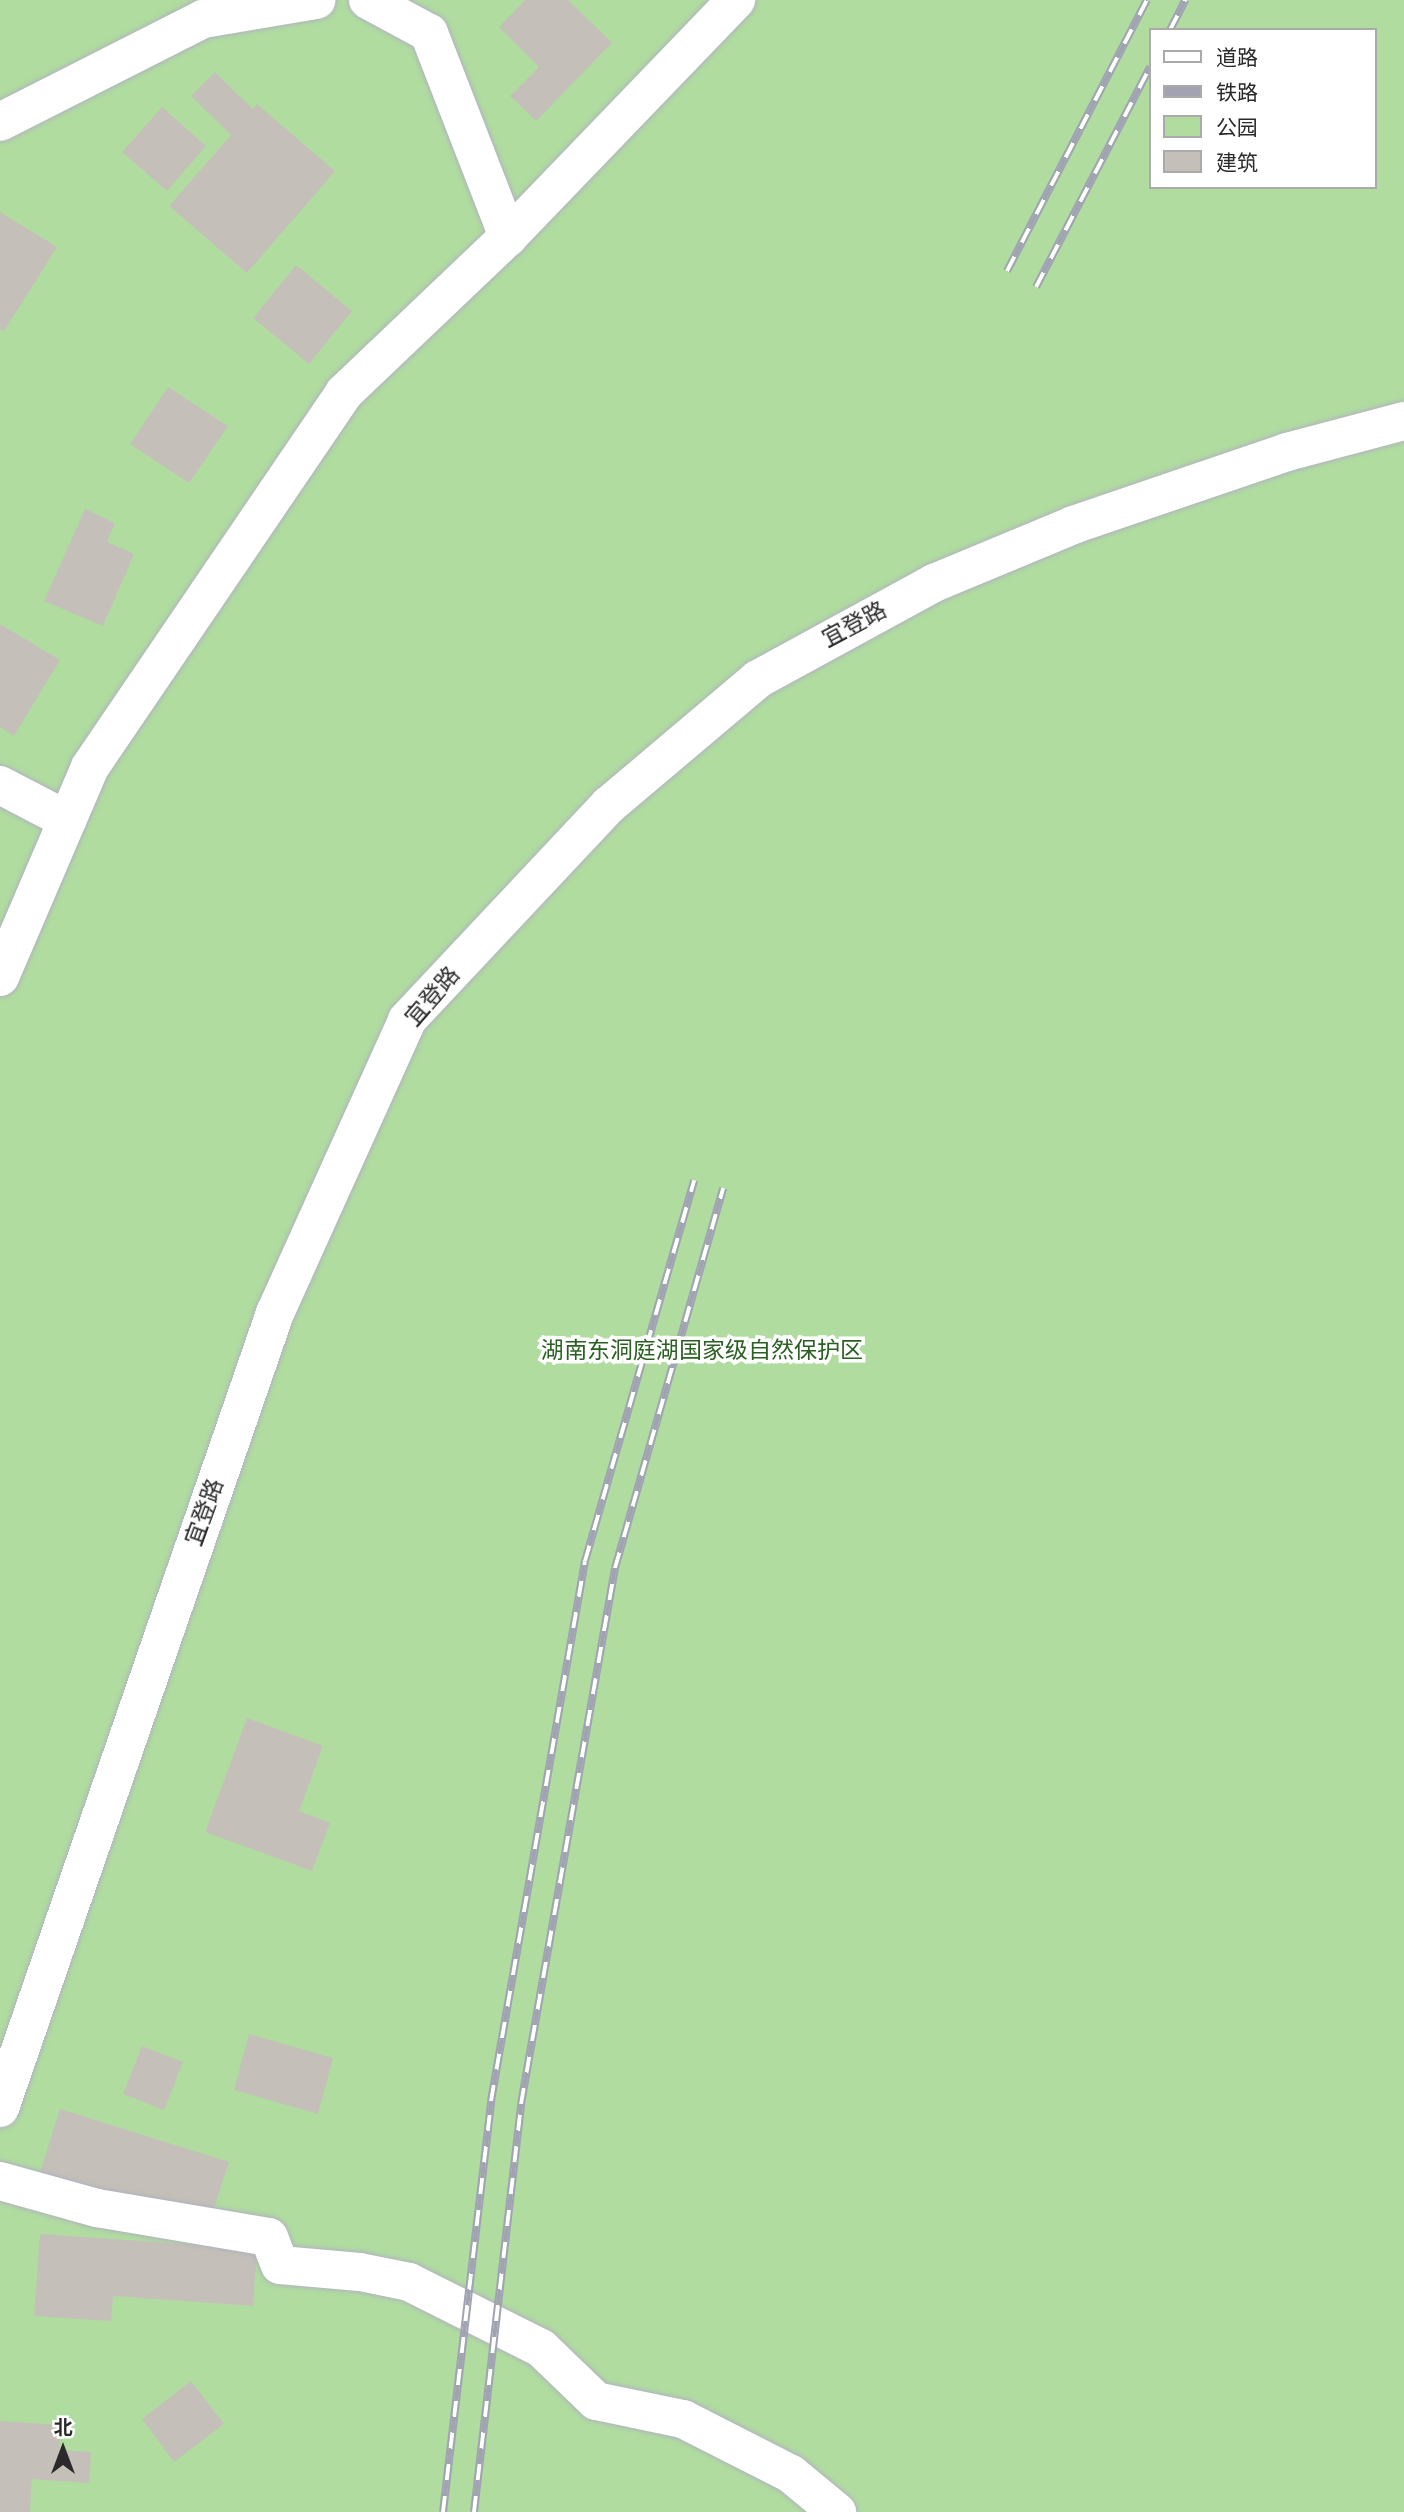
<!DOCTYPE html>
<html>
<head>
<meta charset="utf-8">
<style>
  body { margin:0 }
  #map { position:relative; width:1404px; height:2512px; overflow:hidden; background:#ebe6de; font-family:"DM Sans","Noto Sans SC",sans-serif }
  div>[style] { position:absolute }
  [style*='--x'] { left:calc(var(--x)*1px); top:calc(var(--y)*1px); width:calc(var(--w)*1px); rotate:calc(var(--a)*1deg) }
  .green>* { inset:0; background:#b0dca0 }
  .building>* { inset:0; background:#c4c0b9 }
  .roads { filter:drop-shadow(0 0 2px #b1b3bd) drop-shadow(0 0 2px #b1b3bd) }
  .minor>* { height:38px; margin:-19px; padding:0 19px; transform-origin:19px; border-radius:19px; background:#fff }
  .rail>* { height:8px; margin-top:-4px; transform-origin:0; background:repeating-linear-gradient(90deg,#fff 0 16px,#a1a3b3 0 32px); box-sizing:border-box; border-block:2px solid #a1a3b3 }
  span { translate:-50% -50%; white-space:nowrap; text-align:center; line-height:1.15; -webkit-text-stroke:7px #fff; paint-order:stroke }
  .street-label { font-size:23px; color:#2a2a2a }
  .park-label { font-size:23px; color:#2a6022 }
  .legend { position:absolute; left:1149px; top:28px; width:228px; height:161px; box-sizing:border-box; background:#fff; border:2px solid #aaa; margin:0; padding:9px 12px; list-style:none; font-size:21px; color:#2a2a2a }
  .legend li { display:flex; align-items:center; gap:14px; height:35px }
  .legend b { width:35px; border:2px solid #aaa }
  .north { position:absolute; left:28px; top:2414px; width:70px; height:70px; -webkit-text-stroke:5px #fff; paint-order:stroke; rotate:0deg; font-size:19px; font-weight:700; line-height:28px; text-align:center; color:#2a2a2a }
  .north::after { content:''; display:block; margin:auto; width:24px; height:32px; background:#2a2a2a; clip-path:polygon(50% 0,100% 100%,50% 72%,0 100%) }
</style>
</head>
<body>
<div id="map">
  <div class="green">
    <i style="clip-path:polygon(evenodd,0 0,1404px 0,1404px 2512px,0 2512px,0 0,1150px 30px,1374px 30px,1374px 187px,1150px 187px,1150px 30px)"></i>
  </div>
  <div class="building">
    <i style="clip-path:polygon(525px 0,568px 0,612px 43px,536px 121px,510px 96px,539px 67px,499px 27px)"></i>
    <i style="clip-path:polygon(215px 72px,253px 109px,257px 104px,335px 171px,247px 273px,169px 206px,231px 135px,191px 96px)"></i>
    <i style="clip-path:polygon(162px 107px,206px 146px,167px 191px,122px 152px)"></i>
    <i style="clip-path:polygon(0 212px,57px 247px,4px 331px,0 329px)"></i>
    <i style="clip-path:polygon(296px 265px,352px 311px,309px 364px,253px 318px)"></i>
    <i style="clip-path:polygon(168px 387px,228px 426px,189px 483px,130px 444px)"></i>
    <i style="clip-path:polygon(85px 509px,115px 523px,107px 542px,134px 554px,103px 626px,44px 601px)"></i>
    <i style="clip-path:polygon(0 624px,60px 660px,14px 736px,0 727px)"></i>
    <i style="clip-path:polygon(247px 1718px,323px 1746px,299px 1811px,330px 1823px,312px 1871px,205px 1832px)"></i>
    <i style="clip-path:polygon(249px 2034px,333px 2058px,318px 2114px,234px 2090px)"></i>
    <i style="clip-path:polygon(142px 2046px,183px 2062px,164px 2110px,123px 2094px)"></i>
    <i style="clip-path:polygon(60px 2109px,229px 2162px,208px 2227px,40px 2173px)"></i>
    <i style="clip-path:polygon(40px 2234px,257px 2249px,253px 2306px,113px 2296px,111px 2321px,34px 2316px)"></i>
    <i style="clip-path:polygon(191px 2381px,224px 2424px,174px 2462px,142px 2419px)"></i>
    <i style="clip-path:polygon(0 2421px,61px 2425px,59px 2450px,91px 2452px,89px 2483px,32px 2479px,30px 2512px,0 2512px)"></i>
  </div>
  <div class="roads">
    <div class="minor">
      <i style="--x:368;--y:0;--w:69;--a:28.4"></i>
      <i style="--x:429;--y:33;--w:219;--a:68.8"></i>
      <i style="--x:0;--y:122;--w:228;--a:-26.9"></i>
      <i style="--x:203;--y:19;--w:115;--a:-9.5"></i>
      <i style="--x:0;--y:785;--w:76;--a:27.6"></i>
      <i style="--x:0;--y:977;--w:228;--a:-66.8"></i>
      <i style="--x:90;--y:767;--w:452;--a:-55.8"></i>
      <i style="--x:344;--y:393;--w:226;--a:-43.6"></i>
      <i style="--x:508;--y:237;--w:329;--a:-46.1"></i>
      <i style="--x:0;--y:2108;--w:841;--a:-70.92"></i>
      <i style="--x:275;--y:1313;--w:321;--a:-65.7"></i>
      <i style="--x:407;--y:1020;--w:295;--a:-46.8"></i>
      <i style="--x:609;--y:805;--w:195;--a:-40.2"></i>
      <i style="--x:758;--y:679;--w:200;--a:-28.6"></i>
      <i style="--x:934;--y:583;--w:151;--a:-22.6"></i>
      <i style="--x:1073;--y:525;--w:226;--a:-18.8"></i>
      <i style="--x:1287;--y:452;--w:121;--a:-14.8"></i>
      <i style="--x:0;--y:2181;--w:101;--a:15.6"></i>
      <i style="--x:97;--y:2208;--w:174;--a:9.6"></i>
      <i style="--x:269;--y:2237;--w:30;--a:69"></i>
      <i style="--x:280;--y:2265;--w:80;--a:5"></i>
      <i style="--x:360;--y:2272;--w:50;--a:11.5"></i>
      <i style="--x:409;--y:2282;--w:148;--a:26.6"></i>
      <i style="--x:541;--y:2348;--w:76;--a:43.9"></i>
      <i style="--x:596;--y:2401;--w:89;--a:11.7"></i>
      <i style="--x:683;--y:2419;--w:121;--a:27"></i>
      <i style="--x:791;--y:2474;--w:60;--a:39.6"></i>
    </div>
  </div>
  <div class="rail">
    <i style="--x:1170;--y:30;--w:34;--a:-63"></i>
    <i style="--x:1007;--y:271;--w:305;--a:-62.7"></i>
    <i style="--x:1036;--y:287;--w:248;--a:-62.6"></i>
    <i style="--x:443;--y:2512;--w:414;--a:-83.3"></i>
    <i style="--x:491;--y:2101;--w:548;--a:-80.13"></i>
    <i style="--x:585;--y:1561;--w:396;--a:-74"></i>
    <i style="--x:474;--y:2512;--w:411;--a:-83.4"></i>
    <i style="--x:521;--y:2104;--w:544;--a:-80.05"></i>
    <i style="--x:615;--y:1568;--w:395;--a:-74.1"></i>
  </div>
  <div class="street-label">
    <span style="left:854px;top:624px;rotate:-28deg">宜登路</span>
    <span style="left:432px;top:996px;rotate:-49deg">宜登路</span>
    <span style="left:204px;top:1512px;rotate:-70deg">宜登路</span>
  </div>
  <div class="park-label">
    <span style="left:702px;top:1350px">湖南东洞庭湖国家级自然保护区</span>
  </div>
  <ul class="legend">
  <li><b style="height:9px;background:#fff"></b>道路</li>
  <li><b style="height:9px;background:#a1a3b3"></b>铁路</li>
  <li><b style="height:19px;background:#b0dca0"></b>公园</li>
  <li><b style="height:19px;background:#c4c0b9"></b>建筑</li>
  </ul>
  <div class="north">北</div>
</div>
</body>
</html>
